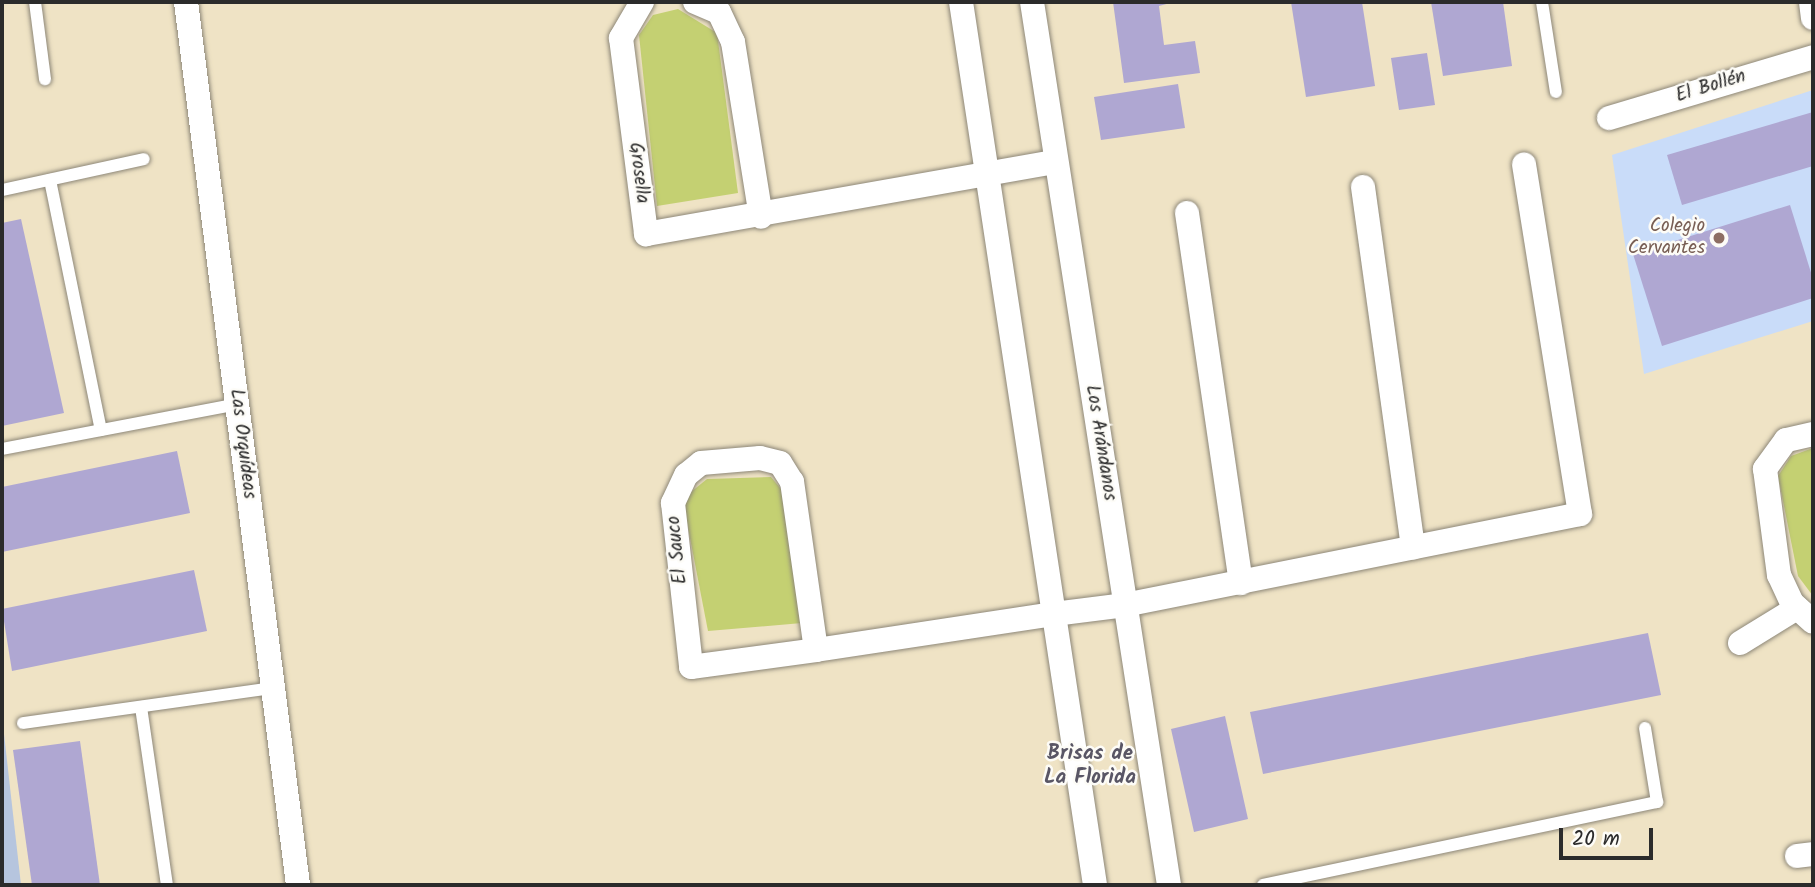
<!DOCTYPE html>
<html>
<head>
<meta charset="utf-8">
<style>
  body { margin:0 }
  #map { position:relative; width:1815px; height:887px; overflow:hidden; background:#efe3c5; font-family:Kalam,sans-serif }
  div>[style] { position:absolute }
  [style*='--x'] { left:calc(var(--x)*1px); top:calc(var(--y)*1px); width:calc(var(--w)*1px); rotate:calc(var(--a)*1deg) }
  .built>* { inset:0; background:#c9dcf9 }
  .industrial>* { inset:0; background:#b6c5de }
  .green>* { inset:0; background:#c4d072 }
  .building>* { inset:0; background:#afa7d2 }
  .roads { filter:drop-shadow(0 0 2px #8d8778) drop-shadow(0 0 2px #8d8778) }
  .service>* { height:12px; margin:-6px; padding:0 6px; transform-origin:6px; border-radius:6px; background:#fff }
  .minor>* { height:24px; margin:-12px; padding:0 12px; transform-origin:12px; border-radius:12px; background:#fff }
  .dots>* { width:19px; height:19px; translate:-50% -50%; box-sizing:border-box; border:4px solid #fdfcf7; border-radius:50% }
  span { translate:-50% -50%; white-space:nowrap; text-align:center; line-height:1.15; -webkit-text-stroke:5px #fdfcf7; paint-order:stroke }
  .street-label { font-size:19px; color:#2b2b2b }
  .education-label { font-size:19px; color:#785e54 }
  .right { translate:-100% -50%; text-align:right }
  .neighbourhood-label { font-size:21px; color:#595665; font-weight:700 }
  .frame { position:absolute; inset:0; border:4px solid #2b2b2b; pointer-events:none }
  .scale { position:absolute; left:1559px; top:828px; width:94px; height:32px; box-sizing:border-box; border:4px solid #2b2b2b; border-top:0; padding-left:9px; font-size:21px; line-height:24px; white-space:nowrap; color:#2b2b2b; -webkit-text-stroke:5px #fdfcf7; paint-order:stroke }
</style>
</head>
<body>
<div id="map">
  <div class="built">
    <i style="clip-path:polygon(1813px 90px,1813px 321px,1644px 374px,1612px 155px)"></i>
  </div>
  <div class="industrial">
    <i style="clip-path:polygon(2px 716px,21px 885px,2px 885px)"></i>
  </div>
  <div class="green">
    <i style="clip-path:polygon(678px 9px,717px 33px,738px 193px,657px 206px,639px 35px,653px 15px)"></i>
    <i style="clip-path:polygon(1813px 448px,1813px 596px,1798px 576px,1778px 476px,1791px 456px)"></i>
    <i style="clip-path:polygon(771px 477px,781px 489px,802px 623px,708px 631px,684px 507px,691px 492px,707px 479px)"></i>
  </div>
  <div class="building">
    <i style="clip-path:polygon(1113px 2px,1174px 2px,1159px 6px,1164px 45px,1195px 41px,1200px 73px,1124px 83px)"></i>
    <i style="clip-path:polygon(1291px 2px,1362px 2px,1375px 86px,1306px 97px)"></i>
    <i style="clip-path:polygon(1431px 2px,1503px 2px,1512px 66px,1443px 76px)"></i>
    <i style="clip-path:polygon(1427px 53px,1435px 105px,1399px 110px,1391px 58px)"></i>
    <i style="clip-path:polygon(1178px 84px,1185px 128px,1101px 140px,1094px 97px)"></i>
    <i style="clip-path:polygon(1813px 112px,1813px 166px,1682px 205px,1667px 155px)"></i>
    <i style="clip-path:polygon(1790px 205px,1813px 279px,1813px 298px,1662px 346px,1633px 254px)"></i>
    <i style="clip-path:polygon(21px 219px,64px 413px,2px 426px,2px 223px)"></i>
    <i style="clip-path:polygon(177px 451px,190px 513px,2px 552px,2px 487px)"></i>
    <i style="clip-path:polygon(194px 570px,207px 631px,12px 671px,2px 609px)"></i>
    <i style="clip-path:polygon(1648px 633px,1661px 695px,1263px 774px,1250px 712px)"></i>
    <i style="clip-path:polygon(1225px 716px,1248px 819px,1194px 832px,1171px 729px)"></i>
    <i style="clip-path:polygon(80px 741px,100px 885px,32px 885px,13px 750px)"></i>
  </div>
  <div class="roads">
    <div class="service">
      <i style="--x:35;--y:2;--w:78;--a:82.6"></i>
      <i style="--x:1542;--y:2;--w:91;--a:81.2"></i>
      <i style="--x:50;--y:180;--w:255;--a:78.5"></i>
      <i style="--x:2;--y:190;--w:145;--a:-12.3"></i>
      <i style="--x:2;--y:449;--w:239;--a:-10.8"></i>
      <i style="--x:141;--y:707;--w:180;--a:81.7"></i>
      <i style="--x:23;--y:723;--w:252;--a:-8"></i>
      <i style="--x:1263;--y:885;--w:403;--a:-11.9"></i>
      <i style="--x:1657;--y:802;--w:75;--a:-99.2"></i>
    </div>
    <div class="minor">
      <i style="--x:186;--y:2;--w:890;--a:82.77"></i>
      <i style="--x:642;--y:2;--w:42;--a:120.3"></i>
      <i style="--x:621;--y:38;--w:198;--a:82.7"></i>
      <i style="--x:646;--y:234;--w:416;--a:-10"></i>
      <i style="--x:695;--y:2;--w:26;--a:23"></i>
      <i style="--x:719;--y:12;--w:33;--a:65"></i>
      <i style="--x:733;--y:42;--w:177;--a:80.9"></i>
      <i style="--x:961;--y:2;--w:893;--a:81.37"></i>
      <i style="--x:1032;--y:2;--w:894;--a:81.18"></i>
      <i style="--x:1811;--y:2;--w:16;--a:83"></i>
      <i style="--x:1609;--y:118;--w:213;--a:-16.6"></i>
      <i style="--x:1363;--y:187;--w:364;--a:82.1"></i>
      <i style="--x:1187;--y:213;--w:374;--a:81.7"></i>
      <i style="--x:1813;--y:434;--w:28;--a:167"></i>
      <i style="--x:1786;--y:440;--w:36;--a:126"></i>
      <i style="--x:1765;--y:469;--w:107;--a:82.5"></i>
      <i style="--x:1779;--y:575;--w:31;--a:65"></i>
      <i style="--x:1792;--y:603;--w:28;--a:42"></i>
      <i style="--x:1740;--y:643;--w:67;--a:-31.6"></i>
      <i style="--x:816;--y:650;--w:170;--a:-98.1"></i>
      <i style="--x:792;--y:482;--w:22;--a:-122"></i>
      <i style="--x:780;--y:463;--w:21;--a:-166"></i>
      <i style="--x:760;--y:458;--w:59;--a:175.2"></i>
      <i style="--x:701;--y:463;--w:19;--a:141"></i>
      <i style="--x:686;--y:475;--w:31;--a:115"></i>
      <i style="--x:673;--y:503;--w:165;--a:83.7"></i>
      <i style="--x:691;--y:667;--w:126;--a:-7.7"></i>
      <i style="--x:816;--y:650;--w:241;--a:-8.6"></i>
      <i style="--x:1054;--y:614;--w:72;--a:-7.2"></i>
      <i style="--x:1125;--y:605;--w:464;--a:-11.3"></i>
      <i style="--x:1580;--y:514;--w:354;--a:-99.1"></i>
      <i style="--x:1797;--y:856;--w:16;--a:-7"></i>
    </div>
  </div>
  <div class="dots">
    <i style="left:1719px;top:238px;background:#8d6e63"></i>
  </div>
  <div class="street-label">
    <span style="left:1711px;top:87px;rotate:-17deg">El Bollén</span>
    <span style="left:638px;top:173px;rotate:83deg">Grosella</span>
    <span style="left:1100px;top:443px;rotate:81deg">Los Arándanos</span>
    <span style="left:242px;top:444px;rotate:83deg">Las Orquídeas</span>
    <span style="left:678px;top:550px;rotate:-96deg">El Sauco</span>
  </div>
  <div class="education-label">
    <span class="right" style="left:1705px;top:238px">Colegio<br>Cervantes</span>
  </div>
  <div class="neighbourhood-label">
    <span style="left:1090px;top:766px">Brisas de<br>La Florida</span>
  </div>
  <div class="frame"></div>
  <div class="scale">20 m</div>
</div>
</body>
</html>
